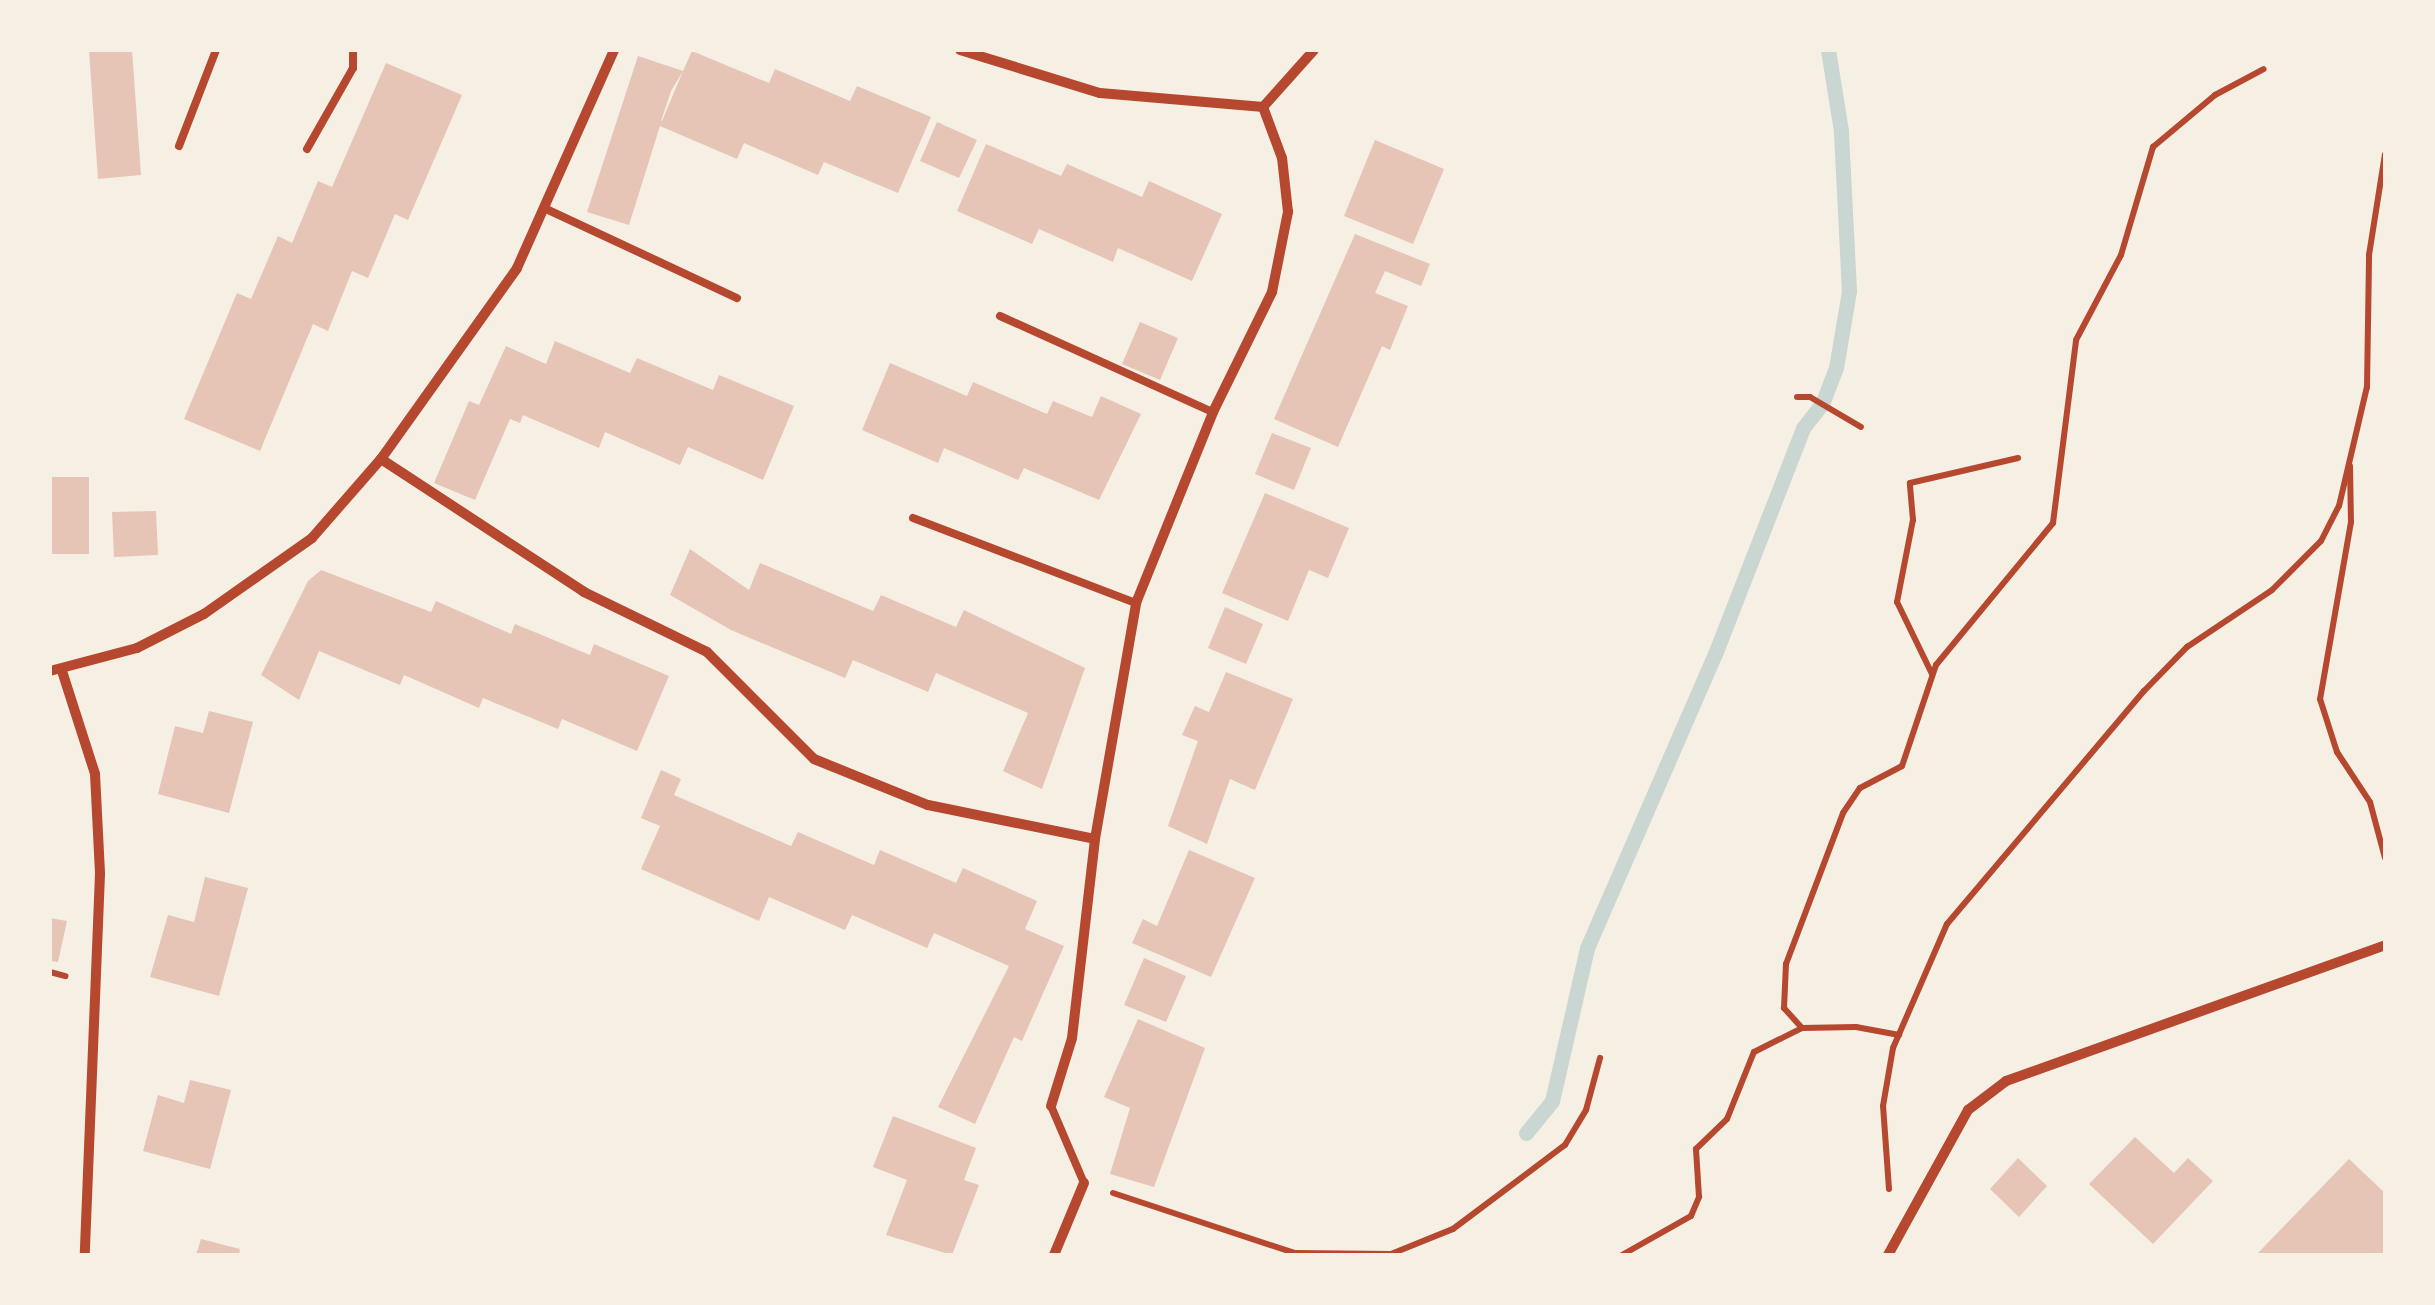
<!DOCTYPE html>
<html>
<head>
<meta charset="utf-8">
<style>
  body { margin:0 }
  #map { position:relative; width:2435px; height:1305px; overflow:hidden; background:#f6efe4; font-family:"DejaVu Sans",sans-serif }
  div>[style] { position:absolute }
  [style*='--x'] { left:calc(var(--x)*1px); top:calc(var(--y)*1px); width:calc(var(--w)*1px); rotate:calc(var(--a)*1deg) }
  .stream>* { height:15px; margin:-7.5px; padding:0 7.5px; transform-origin:7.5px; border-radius:7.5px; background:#c9d6d2 }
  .building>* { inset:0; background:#e6c5b7 }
  .path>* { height:6px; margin:-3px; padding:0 3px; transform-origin:3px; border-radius:3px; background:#b5482f }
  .service>* { height:8px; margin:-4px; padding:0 4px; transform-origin:4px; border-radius:4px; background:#b5482f }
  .minor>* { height:10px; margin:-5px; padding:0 5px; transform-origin:5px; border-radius:5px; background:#b5482f }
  span { translate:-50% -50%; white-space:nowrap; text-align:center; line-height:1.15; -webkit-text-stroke:9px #f6efe4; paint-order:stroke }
  .frame { position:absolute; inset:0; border:52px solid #f6efe4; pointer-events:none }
</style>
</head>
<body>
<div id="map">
  <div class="stream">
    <i style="--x:1526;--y:1133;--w:41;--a:-50.9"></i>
    <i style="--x:1552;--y:1101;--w:157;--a:-77.1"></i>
    <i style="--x:1587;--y:948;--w:321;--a:-66.5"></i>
    <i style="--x:1715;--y:654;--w:243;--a:-68.7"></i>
    <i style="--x:1803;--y:428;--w:31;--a:-52"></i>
    <i style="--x:1822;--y:404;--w:39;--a:-69"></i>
    <i style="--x:1836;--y:368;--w:78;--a:-80.4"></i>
    <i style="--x:1849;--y:291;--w:160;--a:-92.9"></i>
    <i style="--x:1841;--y:131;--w:82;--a:-99.1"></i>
  </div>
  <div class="building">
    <i style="clip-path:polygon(89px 50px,132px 50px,141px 175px,98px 179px)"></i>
    <i style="clip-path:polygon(evenodd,692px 51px,769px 83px,775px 69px,850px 101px,857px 86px,931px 117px,898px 193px,824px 162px,818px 175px,744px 143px,737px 159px,660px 126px,629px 225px,587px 212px,638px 56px,683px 71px,692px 51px,683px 71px,662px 121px,661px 121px,671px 91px,683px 71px)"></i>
    <i style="clip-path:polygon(386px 63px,462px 95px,408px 220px,395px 214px,368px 278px,352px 271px,328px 331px,313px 324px,260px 451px,184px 419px,237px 293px,251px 299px,278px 236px,292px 243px,318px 181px,332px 187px)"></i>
    <i style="clip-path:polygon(937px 122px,977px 140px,959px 178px,920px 161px)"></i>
    <i style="clip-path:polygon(1375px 140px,1444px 169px,1413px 244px,1344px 216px)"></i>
    <i style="clip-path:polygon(986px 144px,1061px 176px,1067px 164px,1142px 197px,1149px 181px,1222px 214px,1192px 281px,1118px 248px,1113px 262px,1039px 229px,1032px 244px,957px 211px)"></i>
    <i style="clip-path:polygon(1355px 234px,1430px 264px,1421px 286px,1385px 271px,1375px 293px,1408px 306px,1390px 350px,1382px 346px,1338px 447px,1274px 419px)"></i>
    <i style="clip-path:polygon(1140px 322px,1178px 338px,1160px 380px,1122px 364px)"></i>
    <i style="clip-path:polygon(555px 341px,630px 373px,637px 358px,713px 390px,719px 375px,794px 406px,763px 480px,688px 447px,680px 465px,605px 432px,599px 448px,523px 415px,520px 423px,510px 419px,475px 500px,434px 483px,469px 401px,479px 405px,506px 346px,546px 364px)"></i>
    <i style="clip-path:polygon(890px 363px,967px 396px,973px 382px,1047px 414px,1053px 401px,1092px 417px,1101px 396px,1141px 414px,1099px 500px,1024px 468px,1018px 480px,944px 448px,938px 463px,862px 430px)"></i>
    <i style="clip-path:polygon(1272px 433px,1311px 448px,1294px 490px,1255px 474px)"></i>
    <i style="clip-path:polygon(50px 477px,89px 477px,89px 554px,50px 554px)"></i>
    <i style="clip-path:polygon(1265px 493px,1349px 528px,1328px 578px,1309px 570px,1288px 621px,1222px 593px)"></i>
    <i style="clip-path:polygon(156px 511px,158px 555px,114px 557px,112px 512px)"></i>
    <i style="clip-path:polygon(690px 549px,749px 590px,760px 563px,873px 611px,881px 595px,956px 627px,964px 610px,1085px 668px,1042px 789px,1003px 771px,1028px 713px,936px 673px,928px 692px,853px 660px,845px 678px,731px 630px,670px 595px)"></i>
    <i style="clip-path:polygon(321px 570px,431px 612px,436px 601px,511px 634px,515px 624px,590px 655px,594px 644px,669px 676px,637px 751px,562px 719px,558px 729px,483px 698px,479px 708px,404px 675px,400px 685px,319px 651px,299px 700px,261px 675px,308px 581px)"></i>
    <i style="clip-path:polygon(1225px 607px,1263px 624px,1246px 664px,1208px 648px)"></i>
    <i style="clip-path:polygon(1226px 672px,1293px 699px,1255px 790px,1230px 779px,1207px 844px,1168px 826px,1198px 741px,1182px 735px,1195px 706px,1209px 712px)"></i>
    <i style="clip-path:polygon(209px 711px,253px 722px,229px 813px,158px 794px,175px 726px,203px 733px)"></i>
    <i style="clip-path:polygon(661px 770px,681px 779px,674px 795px,791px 846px,798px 832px,874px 865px,880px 850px,956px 883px,963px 868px,1037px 901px,1025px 929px,1064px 946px,1022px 1041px,1014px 1037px,975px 1124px,938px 1107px,1009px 966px,934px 933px,927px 948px,852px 915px,845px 930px,769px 897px,759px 921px,641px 869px,660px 826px,641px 818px)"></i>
    <i style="clip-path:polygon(1189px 850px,1255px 878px,1211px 977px,1132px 943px,1143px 919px,1157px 926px)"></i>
    <i style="clip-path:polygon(205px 877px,248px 888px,219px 996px,150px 977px,168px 915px,194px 922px)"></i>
    <i style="clip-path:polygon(50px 918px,67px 921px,58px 962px,50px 961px)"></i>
    <i style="clip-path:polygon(1144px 958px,1186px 976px,1166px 1022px,1124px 1005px)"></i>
    <i style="clip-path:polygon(1138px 1019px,1205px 1048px,1154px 1187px,1110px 1174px,1130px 1108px,1104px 1097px)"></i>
    <i style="clip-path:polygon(190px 1080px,231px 1090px,210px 1169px,143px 1151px,158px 1095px,184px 1103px)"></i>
    <i style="clip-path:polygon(893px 1116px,976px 1148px,964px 1180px,979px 1185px,952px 1255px,886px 1235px,907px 1180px,873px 1167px)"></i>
    <i style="clip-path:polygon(2135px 1137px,2174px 1173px,2188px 1158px,2213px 1181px,2153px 1244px,2089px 1184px)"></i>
    <i style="clip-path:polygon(2018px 1158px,2047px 1186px,2019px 1217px,1990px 1189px)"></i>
    <i style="clip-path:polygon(2349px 1159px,2385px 1193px,2385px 1255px,2256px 1255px)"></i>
    <i style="clip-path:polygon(201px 1239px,240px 1249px,239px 1255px,196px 1255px)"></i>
  </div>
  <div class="path">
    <i style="--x:1797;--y:397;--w:13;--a:0"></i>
    <i style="--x:1810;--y:397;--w:59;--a:30.5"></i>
    <i style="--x:2350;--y:466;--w:56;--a:89"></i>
    <i style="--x:2351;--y:522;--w:180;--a:99.9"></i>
    <i style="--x:2320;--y:699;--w:56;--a:72.2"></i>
    <i style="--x:2337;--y:752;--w:60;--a:56.6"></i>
    <i style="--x:2370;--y:802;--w:58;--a:75"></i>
    <i style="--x:1932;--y:674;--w:80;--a:-115.9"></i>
    <i style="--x:1897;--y:602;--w:84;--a:-79"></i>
    <i style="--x:1913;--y:520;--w:37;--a:-95"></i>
    <i style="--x:1910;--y:483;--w:111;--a:-13"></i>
    <i style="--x:50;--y:972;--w:16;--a:15"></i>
    <i style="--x:1802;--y:1028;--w:27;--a:-132"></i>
    <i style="--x:1784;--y:1008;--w:44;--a:-87.4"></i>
    <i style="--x:1786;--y:964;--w:161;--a:-69.3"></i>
    <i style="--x:1843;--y:813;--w:30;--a:-56"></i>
    <i style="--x:1860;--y:788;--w:47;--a:-27.6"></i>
    <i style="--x:1902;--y:766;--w:107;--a:-71.4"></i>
    <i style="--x:1936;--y:665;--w:184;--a:-50.5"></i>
    <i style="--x:2053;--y:523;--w:184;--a:-82.8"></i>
    <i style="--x:2076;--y:340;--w:96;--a:-62.1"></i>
    <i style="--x:2121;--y:255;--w:113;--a:-73.5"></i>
    <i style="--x:2153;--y:147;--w:81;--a:-40"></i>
    <i style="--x:2215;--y:95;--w:55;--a:-28"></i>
    <i style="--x:1889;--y:1189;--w:83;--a:-94.1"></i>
    <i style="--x:1883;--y:1106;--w:59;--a:-80.2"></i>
    <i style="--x:1893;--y:1048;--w:135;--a:-66.5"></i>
    <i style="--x:1947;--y:924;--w:305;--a:-49.8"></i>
    <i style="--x:2144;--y:691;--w:62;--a:-45.7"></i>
    <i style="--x:2187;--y:647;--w:102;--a:-33.8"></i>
    <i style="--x:2272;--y:590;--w:69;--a:-45"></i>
    <i style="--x:2321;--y:541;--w:39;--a:-63"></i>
    <i style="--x:2339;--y:506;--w:122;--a:-76.8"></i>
    <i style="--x:2367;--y:387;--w:132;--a:-89.1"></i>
    <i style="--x:2369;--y:255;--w:102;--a:-81"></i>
    <i style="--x:1113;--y:1193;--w:191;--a:18.3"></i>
    <i style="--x:1294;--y:1253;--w:97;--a:0.6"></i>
    <i style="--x:1391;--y:1254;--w:67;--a:-22"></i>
    <i style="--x:1453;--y:1229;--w:140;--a:-36.9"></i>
    <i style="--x:1565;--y:1145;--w:41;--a:-59"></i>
    <i style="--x:1586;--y:1110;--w:54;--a:-74.9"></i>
    <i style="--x:1622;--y:1255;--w:79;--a:-29.5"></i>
    <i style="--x:1691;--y:1216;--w:21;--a:-67"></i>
    <i style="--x:1699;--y:1197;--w:48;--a:-93.6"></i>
    <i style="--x:1696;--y:1149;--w:43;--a:-44.1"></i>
    <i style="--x:1727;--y:1119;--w:72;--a:-68.1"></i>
    <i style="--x:1754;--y:1052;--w:54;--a:-26.6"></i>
    <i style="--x:1802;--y:1028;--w:54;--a:-1.1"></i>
    <i style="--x:1856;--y:1027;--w:44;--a:10.5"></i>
  </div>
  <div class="service">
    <i style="--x:179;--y:146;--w:103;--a:-68.9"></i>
    <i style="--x:307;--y:149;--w:93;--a:-60.4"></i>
    <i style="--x:353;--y:68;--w:18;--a:-90"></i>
    <i style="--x:544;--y:208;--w:213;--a:25"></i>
    <i style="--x:1000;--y:316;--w:234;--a:24.3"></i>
    <i style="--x:913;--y:518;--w:239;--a:20.9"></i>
    <i style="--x:1051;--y:1106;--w:84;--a:66.8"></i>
  </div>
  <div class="minor">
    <i style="--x:960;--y:50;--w:146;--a:17.1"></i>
    <i style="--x:1100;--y:93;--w:164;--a:4.9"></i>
    <i style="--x:381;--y:459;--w:243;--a:33.2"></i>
    <i style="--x:584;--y:592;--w:137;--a:26"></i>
    <i style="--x:707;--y:652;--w:151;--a:45"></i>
    <i style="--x:814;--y:759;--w:123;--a:22"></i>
    <i style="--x:928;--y:805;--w:170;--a:11.5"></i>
    <i style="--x:50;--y:671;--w:90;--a:-14.8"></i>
    <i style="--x:137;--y:648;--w:75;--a:-26.9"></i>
    <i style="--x:204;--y:614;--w:132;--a:-35.1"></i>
    <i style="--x:312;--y:538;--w:105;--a:-48.9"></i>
    <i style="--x:381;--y:459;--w:234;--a:-54.5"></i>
    <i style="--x:517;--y:268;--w:239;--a:-66"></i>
    <i style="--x:62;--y:671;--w:108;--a:72.2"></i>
    <i style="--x:95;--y:774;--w:100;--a:87.1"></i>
    <i style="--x:100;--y:874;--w:381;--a:92.3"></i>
    <i style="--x:1051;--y:1106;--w:71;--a:-72.8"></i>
    <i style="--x:1072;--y:1038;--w:200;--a:-83.4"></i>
    <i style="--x:1095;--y:839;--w:240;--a:-80.1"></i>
    <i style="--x:1136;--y:603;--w:206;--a:-68"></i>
    <i style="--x:1213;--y:412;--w:134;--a:-63.8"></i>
    <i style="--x:1272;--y:292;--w:82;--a:-78.7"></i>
    <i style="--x:1288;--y:212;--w:54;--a:-96.3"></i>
    <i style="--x:1282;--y:158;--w:54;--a:-110.4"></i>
    <i style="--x:1263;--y:107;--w:76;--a:-48.2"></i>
    <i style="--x:1054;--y:1255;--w:78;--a:-67.4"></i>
    <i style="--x:1888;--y:1255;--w:166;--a:-61.1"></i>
    <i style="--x:1968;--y:1110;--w:48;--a:-37.3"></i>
    <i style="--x:2006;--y:1081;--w:403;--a:-19.7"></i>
  </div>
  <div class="frame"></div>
</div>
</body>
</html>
